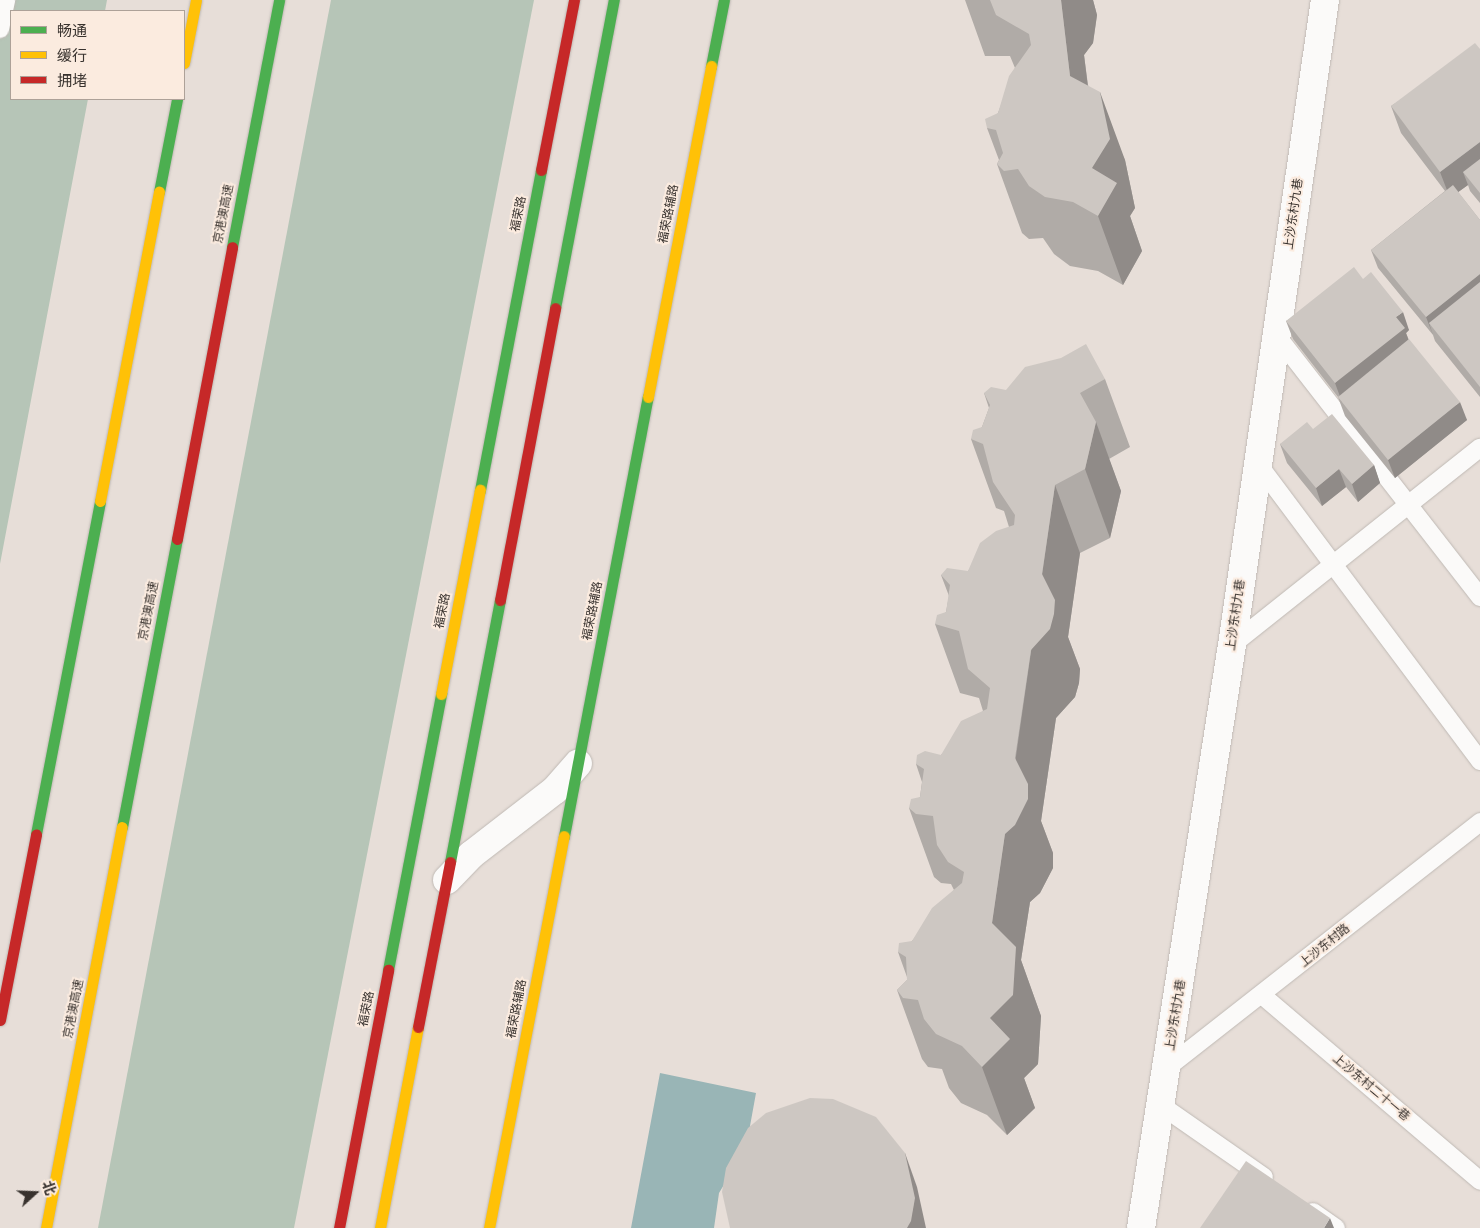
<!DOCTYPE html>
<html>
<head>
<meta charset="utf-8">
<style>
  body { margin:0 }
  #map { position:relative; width:1480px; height:1228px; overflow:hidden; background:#e7ded8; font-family:"Asap Condensed","Noto Sans SC",sans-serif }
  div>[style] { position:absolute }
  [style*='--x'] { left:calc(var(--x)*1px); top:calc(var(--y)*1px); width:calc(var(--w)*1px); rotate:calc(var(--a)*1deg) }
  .forest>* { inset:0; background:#b6c5b7 }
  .water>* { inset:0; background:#99b5b6 }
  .roads { filter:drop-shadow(0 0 1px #bfb9b4) drop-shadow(0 0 1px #bfb9b4) }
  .lane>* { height:18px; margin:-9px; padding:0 9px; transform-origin:9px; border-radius:9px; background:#fbfaf9 }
  .street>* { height:28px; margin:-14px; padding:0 14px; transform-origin:14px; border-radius:14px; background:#fbfaf9 }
  .fast>* { height:11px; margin:-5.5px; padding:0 5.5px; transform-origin:5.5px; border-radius:5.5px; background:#4caf50 }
  .slow>* { height:11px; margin:-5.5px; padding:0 5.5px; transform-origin:5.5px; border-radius:5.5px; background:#ffc107 }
  .jam>* { height:11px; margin:-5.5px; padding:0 5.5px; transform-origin:5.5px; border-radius:5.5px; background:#c62828 }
  .wall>* { inset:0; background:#b0aba7 }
  .shaded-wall>* { inset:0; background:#908b88 }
  .building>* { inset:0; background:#cdc7c2 }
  span { translate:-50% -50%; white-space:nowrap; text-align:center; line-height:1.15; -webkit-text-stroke:4px #fbebdf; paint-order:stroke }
  .street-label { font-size:12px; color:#38322e }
  .legend { position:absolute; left:10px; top:10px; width:175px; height:90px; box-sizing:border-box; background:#fbebdf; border:1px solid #ada198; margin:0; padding:6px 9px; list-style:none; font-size:15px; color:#38322e }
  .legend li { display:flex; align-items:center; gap:10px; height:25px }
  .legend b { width:25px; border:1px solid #ada198 }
  .north { position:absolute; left:10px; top:1168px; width:50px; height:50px; -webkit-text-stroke:4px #fbebdf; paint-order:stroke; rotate:70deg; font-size:14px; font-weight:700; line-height:20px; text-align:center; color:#38322e }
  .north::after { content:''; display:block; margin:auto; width:18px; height:22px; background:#38322e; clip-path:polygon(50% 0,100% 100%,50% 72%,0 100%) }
</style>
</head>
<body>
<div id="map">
  <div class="forest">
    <i style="clip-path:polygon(0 0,107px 0,105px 11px,11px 11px,11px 99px,88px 99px,0 564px)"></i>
    <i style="clip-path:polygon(331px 0,534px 0,294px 1228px,98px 1228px)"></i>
  </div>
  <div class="water">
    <i style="clip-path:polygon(660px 1073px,756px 1093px,746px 1148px,719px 1193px,714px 1228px,631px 1228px)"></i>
  </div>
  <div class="roads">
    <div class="lane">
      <i style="--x:0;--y:29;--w:30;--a:-78"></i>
      <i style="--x:1277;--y:336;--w:331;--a:52.1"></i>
      <i style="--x:1258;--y:464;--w:371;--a:53.2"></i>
      <i style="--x:1232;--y:645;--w:317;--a:-38.5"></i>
      <i style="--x:1263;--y:996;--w:285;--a:40.4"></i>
      <i style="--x:1168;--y:1067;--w:397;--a:-38.1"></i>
      <i style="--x:1162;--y:1106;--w:124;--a:34.8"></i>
      <i style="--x:1313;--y:1212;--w:28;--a:35"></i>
    </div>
    <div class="street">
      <i style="--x:447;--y:880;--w:35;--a:-46"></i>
      <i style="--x:471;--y:855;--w:106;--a:-37.7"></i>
      <i style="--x:555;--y:790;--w:35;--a:-49"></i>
      <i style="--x:1141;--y:1228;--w:590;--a:-81.13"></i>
      <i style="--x:1232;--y:645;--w:652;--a:-81.8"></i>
    </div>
    <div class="fast">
      <i style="--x:711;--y:66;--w:67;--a:-78.9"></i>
      <i style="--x:159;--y:192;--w:95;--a:-79"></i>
      <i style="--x:232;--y:247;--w:251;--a:-79.2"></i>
      <i style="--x:555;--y:308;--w:314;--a:-79.2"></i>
      <i style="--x:480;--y:490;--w:326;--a:-79.2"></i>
      <i style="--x:122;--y:827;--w:293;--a:-79.2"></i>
      <i style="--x:36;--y:834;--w:339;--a:-79.1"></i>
      <i style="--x:564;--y:836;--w:447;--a:-79.2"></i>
      <i style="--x:450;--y:862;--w:267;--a:-79.2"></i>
      <i style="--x:388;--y:970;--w:281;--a:-79.1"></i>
    </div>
    <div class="slow">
      <i style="--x:184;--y:63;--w:64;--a:-79.2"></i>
      <i style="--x:648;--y:397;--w:337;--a:-79.2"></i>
      <i style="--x:100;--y:501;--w:315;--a:-79.2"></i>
      <i style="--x:441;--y:694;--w:208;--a:-79.2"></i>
      <i style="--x:46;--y:1228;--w:408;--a:-79.3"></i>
      <i style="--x:380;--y:1228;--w:205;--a:-79.3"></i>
      <i style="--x:489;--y:1228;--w:399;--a:-79.2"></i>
    </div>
    <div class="jam">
      <i style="--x:541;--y:170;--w:173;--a:-79"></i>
      <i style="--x:177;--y:539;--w:297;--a:-79.3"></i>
      <i style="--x:500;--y:600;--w:297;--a:-79.3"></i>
      <i style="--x:0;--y:1020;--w:189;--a:-79"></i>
      <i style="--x:418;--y:1027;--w:168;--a:-79"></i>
      <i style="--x:339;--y:1228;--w:263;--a:-79.2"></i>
    </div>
  </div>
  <div class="wall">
    <i style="clip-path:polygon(965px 0,1093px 0,1097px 15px,1093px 43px,1084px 55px,1088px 85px,1125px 160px,1135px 208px,1130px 216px,1142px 251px,1123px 285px,1098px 271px,1070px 266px,1054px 254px,1043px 238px,1029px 239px,1022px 233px,997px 164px,999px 160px,987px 128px,998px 113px,1015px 68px,1010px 56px,985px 56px)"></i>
    <i style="clip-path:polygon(1480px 49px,1480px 203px,1470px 191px,1468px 185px,1458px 192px,1480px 220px,1480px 397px,1435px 341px,1433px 335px,1378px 268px,1371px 250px,1445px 191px,1401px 133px,1391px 106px)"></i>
    <i style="clip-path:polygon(1363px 279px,1409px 330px,1406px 333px,1409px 340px,1467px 420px,1395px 478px,1345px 416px,1338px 397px,1293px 339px,1286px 321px)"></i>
    <i style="clip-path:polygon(1105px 379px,1130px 447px,1109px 459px,1121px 491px,1110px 538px,1080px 553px,1068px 637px,1080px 669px,1079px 683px,1075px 697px,1056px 718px,1041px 821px,1053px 853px,1053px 868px,1040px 893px,1030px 902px,1021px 960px,1041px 1016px,1038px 1064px,1024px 1078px,1035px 1108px,1007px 1135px,987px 1115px,961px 1103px,949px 1088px,942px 1069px,928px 1067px,922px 1059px,897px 990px,907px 980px,907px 977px,898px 952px,912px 941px,954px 890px,951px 884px,941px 883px,934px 877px,909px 808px,920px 797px,922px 782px,916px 764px,941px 755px,983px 711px,979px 698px,960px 693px,935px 624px,946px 612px,949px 596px,941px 575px,968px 571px,1009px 527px,1004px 511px,996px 508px,971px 439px,982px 427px,989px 408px,984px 393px,1006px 390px)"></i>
    <i style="clip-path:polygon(1313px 429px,1374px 465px,1380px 483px,1358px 502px,1346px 487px,1322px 506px,1287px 463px,1280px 444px)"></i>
  </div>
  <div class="shaded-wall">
    <i style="clip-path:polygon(1061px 0,1093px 0,1097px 15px,1093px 43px,1084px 55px,1095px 144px,1070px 76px)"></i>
    <i style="clip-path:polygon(1100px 92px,1125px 160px,1135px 208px,1130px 216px,1142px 251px,1123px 285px,1098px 216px,1092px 168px)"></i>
    <i style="clip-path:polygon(1480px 142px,1480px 176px,1463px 172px,1468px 185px,1450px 198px,1440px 172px)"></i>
    <i style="clip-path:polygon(1480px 274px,1480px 298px,1429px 323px,1433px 335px,1426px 317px)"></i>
    <i style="clip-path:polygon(1403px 312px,1409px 330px,1406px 333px,1411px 347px,1342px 402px,1335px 383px,1396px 317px)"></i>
    <i style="clip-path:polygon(1460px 402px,1467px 420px,1395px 478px,1388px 460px)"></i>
    <i style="clip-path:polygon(1096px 422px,1121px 491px,1110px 538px,1085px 469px)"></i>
    <i style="clip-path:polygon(1374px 465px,1380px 483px,1358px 502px,1352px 484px)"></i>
    <i style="clip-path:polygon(1339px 469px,1346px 487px,1322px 506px,1316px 488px)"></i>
    <i style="clip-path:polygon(1055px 485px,1080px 553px,1068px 637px,1080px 669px,1079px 683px,1075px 697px,1056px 718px,1041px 821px,1053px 853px,1053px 868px,1040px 893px,1030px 902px,1021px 960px,1041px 1016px,1038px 1064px,1024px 1078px,1035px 1108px,1007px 1135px,982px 1067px,990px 1018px,992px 923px)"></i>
    <i style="clip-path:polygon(905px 1153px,917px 1187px,926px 1228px,907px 1228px)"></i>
    <i style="clip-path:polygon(1330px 1218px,1334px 1228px,1324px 1228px)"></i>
  </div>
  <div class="building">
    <i style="clip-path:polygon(990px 0,1061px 0,1070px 76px,1100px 92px,1110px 139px,1092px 168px,1117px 183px,1098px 216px,1073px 202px,1045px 197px,1029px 186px,1018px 169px,1004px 171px,997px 164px,1003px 153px,996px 130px,987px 128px,985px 119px,998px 113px,1009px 76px,1031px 45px,1029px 34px,996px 15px)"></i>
    <i style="clip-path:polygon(1475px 43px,1480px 49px,1480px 142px,1440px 172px,1391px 106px)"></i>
    <i style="clip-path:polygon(1480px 159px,1480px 193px,1463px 172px)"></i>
    <i style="clip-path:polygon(1453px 185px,1480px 220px,1480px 274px,1426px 317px,1371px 250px)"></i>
    <i style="clip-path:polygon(1354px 267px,1363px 279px,1371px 272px,1403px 312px,1396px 317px,1405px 328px,1335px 383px,1286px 321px)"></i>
    <i style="clip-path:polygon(1480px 282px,1480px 387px,1429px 323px)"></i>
    <i style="clip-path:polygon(1409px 339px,1460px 402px,1388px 460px,1338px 397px)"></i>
    <i style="clip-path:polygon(1086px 344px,1105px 379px,1080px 393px,1096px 422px,1085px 469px,1055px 485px,1042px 574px,1055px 600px,1054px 614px,1050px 629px,1031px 650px,1015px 758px,1028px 784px,1028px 799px,1015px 825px,1005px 834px,992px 923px,1016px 947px,1013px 995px,990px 1018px,1010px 1039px,982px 1067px,962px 1046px,936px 1034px,924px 1019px,918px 1000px,903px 998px,897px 990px,907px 980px,906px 957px,898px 952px,899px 943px,912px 941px,932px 908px,962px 883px,964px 872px,948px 862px,937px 845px,933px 816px,916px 814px,909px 808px,911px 799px,920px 797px,924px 769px,916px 764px,917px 755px,925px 751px,941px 755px,961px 721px,987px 709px,990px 688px,968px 669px,959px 631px,935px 624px,937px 615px,946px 612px,950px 585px,941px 575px,947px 568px,968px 571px,980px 543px,996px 531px,1014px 525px,1015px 515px,993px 482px,983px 444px,971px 439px,973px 430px,982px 427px,990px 405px,984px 393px,991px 387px,1006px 390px,1025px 367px,1061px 358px)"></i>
    <i style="clip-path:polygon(1332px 414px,1374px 465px,1352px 484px,1339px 469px,1316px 488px,1280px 444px,1307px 422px,1313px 429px)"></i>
    <i style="clip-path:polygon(810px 1098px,833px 1099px,876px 1117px,905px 1153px,915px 1198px,911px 1221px,907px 1228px,730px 1228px,722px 1192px,726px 1168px,748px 1128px,766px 1113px)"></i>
    <i style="clip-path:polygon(1246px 1161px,1330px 1218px,1324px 1228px,1200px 1228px)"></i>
  </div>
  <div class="street-label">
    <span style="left:224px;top:214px;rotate:-79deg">京港澳高速</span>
    <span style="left:519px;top:214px;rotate:-79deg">福荣路</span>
    <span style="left:669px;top:214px;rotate:-79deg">福荣路辅路</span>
    <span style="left:1294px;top:214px;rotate:-82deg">上沙东村九巷</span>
    <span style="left:149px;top:611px;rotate:-79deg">京港澳高速</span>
    <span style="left:443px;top:611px;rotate:-79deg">福荣路</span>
    <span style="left:593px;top:611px;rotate:-79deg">福荣路辅路</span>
    <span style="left:1236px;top:615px;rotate:-82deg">上沙东村九巷</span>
    <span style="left:1325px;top:946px;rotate:-39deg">上沙东村路</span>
    <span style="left:74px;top:1009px;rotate:-79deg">京港澳高速</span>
    <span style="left:367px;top:1009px;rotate:-79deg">福荣路</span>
    <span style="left:517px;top:1009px;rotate:-79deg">福荣路辅路</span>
    <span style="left:1176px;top:1015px;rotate:-81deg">上沙东村九巷</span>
    <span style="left:1371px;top:1088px;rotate:40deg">上沙东村二十一巷</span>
  </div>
  <ul class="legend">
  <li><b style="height:6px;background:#4caf50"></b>畅通</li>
  <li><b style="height:6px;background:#ffc107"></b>缓行</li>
  <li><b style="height:6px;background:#c62828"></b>拥堵</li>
  </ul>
  <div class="north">北</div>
</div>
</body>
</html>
